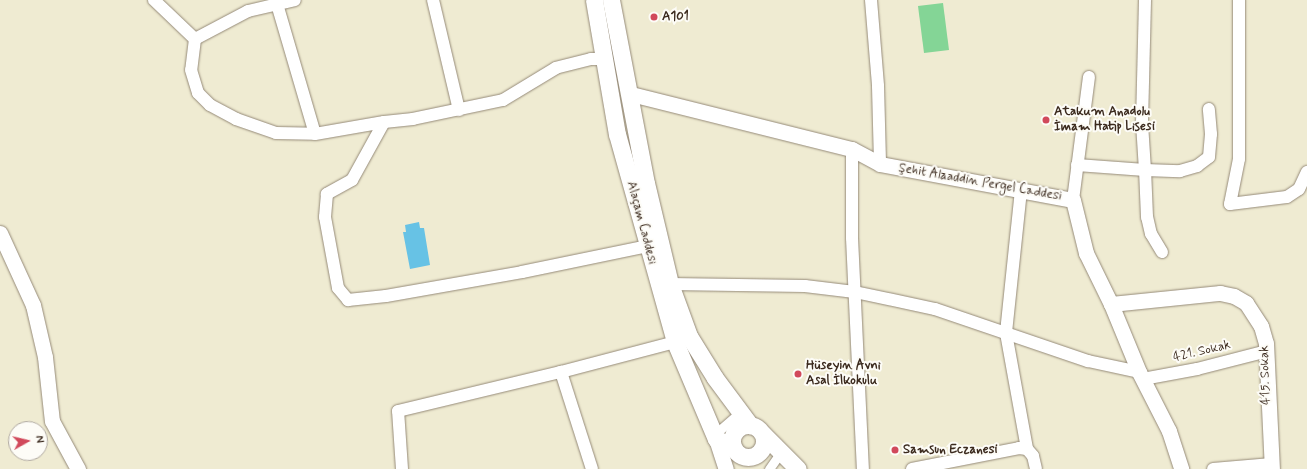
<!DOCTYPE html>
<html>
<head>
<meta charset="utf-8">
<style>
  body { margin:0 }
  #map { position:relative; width:1307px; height:469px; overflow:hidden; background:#efebd2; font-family:Mynerve,sans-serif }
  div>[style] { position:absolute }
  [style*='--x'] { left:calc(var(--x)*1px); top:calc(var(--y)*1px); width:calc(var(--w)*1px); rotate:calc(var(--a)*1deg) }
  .green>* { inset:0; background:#84d596 }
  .water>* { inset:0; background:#67c2e5 }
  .roads { filter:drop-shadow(0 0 1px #958a78) drop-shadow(0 0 1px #958a78) }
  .pedestrian>* { height:9px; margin:-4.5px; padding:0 4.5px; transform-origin:4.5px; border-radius:4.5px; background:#fff }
  .minor>* { height:12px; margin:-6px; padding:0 6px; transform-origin:6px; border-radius:6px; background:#fff }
  .tertiary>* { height:15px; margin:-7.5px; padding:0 7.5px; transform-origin:7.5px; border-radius:7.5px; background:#fff }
  .secondary>* { height:17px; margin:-8.5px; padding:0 8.5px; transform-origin:8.5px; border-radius:8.5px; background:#fff }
  .secondary>.ring { margin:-8.5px; padding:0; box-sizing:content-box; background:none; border:17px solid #fff; border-radius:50% }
  .dots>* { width:11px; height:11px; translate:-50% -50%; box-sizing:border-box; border:2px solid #fdfcf7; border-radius:50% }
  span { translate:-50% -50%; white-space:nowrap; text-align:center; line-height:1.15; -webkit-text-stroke:4px #fdfcf7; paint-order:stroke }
  .poi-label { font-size:13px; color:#3b2a1e; font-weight:700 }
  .left { translate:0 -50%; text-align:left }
  .street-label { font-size:13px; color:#3b2a1e }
  .north { position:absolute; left:8px; top:421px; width:40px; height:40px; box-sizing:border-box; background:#fdfcf7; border:1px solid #afa8a0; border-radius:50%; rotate:82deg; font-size:11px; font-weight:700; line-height:16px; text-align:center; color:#3b2a1e }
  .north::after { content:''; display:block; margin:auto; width:14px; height:18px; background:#d1495b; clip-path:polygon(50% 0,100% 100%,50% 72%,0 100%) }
</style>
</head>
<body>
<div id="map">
  <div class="green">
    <i style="clip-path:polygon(943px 3px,949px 50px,924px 53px,918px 6px)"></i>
  </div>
  <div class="water">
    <i style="clip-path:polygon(419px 222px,420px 228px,424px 228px,430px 265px,410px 269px,403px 232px,406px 232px,405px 225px)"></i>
  </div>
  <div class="roads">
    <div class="pedestrian">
      <i style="--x:714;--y:435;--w:37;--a:-41"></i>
      <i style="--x:769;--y:469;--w:24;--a:-55"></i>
    </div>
    <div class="minor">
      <i style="--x:154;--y:0;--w:57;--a:43.6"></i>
      <i style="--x:195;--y:39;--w:60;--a:-27.8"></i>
      <i style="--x:248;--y:11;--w:48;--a:-13.2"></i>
      <i style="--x:433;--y:0;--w:113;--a:76.7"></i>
      <i style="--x:871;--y:0;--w:86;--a:85.3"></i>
      <i style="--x:878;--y:86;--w:78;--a:88.5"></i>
      <i style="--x:1239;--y:0;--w:159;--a:90"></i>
      <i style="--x:1239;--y:159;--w:46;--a:101.3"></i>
      <i style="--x:1230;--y:204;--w:57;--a:-7"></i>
      <i style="--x:1287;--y:197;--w:14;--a:-34"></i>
      <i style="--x:1299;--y:189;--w:19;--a:-65"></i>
      <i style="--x:277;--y:4;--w:135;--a:73.7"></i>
      <i style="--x:195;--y:39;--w:31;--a:97"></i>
      <i style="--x:191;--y:70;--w:24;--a:73"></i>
      <i style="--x:198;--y:93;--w:17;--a:45"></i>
      <i style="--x:210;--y:105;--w:30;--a:28"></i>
      <i style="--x:236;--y:119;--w:42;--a:19.3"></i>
      <i style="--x:276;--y:133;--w:39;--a:1"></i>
      <i style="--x:315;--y:134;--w:70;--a:-9.9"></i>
      <i style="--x:606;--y:59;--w:15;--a:180"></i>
      <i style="--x:591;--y:59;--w:36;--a:166"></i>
      <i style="--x:556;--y:68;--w:62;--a:148.9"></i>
      <i style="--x:503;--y:100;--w:92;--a:168.1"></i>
      <i style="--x:413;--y:119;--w:29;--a:174"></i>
      <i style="--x:384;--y:122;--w:66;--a:118.9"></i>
      <i style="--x:352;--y:180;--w:29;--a:151"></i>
      <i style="--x:327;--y:194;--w:23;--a:95"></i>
      <i style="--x:325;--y:217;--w:72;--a:79.6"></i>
      <i style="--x:338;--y:288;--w:16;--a:50"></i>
      <i style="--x:348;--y:300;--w:38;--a:-6"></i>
      <i style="--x:386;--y:296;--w:138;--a:-10"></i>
      <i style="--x:522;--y:272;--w:128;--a:-11.7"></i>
      <i style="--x:852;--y:149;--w:89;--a:90"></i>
      <i style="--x:852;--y:238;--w:231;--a:87.3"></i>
      <i style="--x:1077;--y:165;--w:68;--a:4.2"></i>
      <i style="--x:1145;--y:170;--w:47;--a:-93.7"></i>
      <i style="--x:1142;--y:123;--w:123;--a:-88.6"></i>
      <i style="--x:1021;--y:190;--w:144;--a:96"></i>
      <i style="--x:1006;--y:333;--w:118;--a:79.7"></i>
      <i style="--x:1073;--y:200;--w:124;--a:-82.6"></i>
      <i style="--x:1162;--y:252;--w:21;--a:-121"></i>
      <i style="--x:1151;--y:234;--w:17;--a:-103"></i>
      <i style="--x:1147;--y:217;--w:47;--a:-92.4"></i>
      <i style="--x:1145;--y:170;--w:35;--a:2"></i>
      <i style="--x:1180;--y:171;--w:18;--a:-16"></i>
      <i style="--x:1197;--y:166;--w:15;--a:-37"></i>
      <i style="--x:1209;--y:157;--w:23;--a:-85"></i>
      <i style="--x:1211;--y:134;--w:25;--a:-95"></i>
      <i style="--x:670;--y:284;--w:135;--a:0.8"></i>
      <i style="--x:805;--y:286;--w:50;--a:6.8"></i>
      <i style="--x:855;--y:292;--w:82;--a:12"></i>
      <i style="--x:935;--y:309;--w:162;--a:18.8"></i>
      <i style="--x:1088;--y:361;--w:52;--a:12.2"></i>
      <i style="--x:561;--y:372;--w:102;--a:72.3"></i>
      <i style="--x:1143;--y:379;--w:55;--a:-10.5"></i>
      <i style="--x:1197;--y:369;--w:72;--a:-14.4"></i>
      <i style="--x:402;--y:469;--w:58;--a:-93.9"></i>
      <i style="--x:398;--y:411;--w:168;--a:-13.5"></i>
      <i style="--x:561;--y:372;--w:118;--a:-14.7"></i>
      <i style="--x:912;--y:469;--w:109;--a:-11.1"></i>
      <i style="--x:1019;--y:448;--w:8;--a:7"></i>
      <i style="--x:1027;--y:449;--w:9;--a:49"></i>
      <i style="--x:1033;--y:456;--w:13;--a:77"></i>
      <i style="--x:1213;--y:469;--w:59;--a:-4.8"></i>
    </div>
    <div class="tertiary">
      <i style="--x:631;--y:94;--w:228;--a:14"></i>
      <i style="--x:852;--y:149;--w:32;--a:28"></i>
      <i style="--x:880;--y:164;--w:196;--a:10.6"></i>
      <i style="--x:1073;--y:200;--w:55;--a:76.2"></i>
      <i style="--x:1086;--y:253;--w:57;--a:63.9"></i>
      <i style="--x:1111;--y:304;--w:74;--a:67.6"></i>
      <i style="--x:1139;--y:372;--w:66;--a:63"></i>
      <i style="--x:1169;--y:431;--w:40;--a:72"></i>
      <i style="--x:0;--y:233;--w:79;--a:65.4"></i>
      <i style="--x:33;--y:305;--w:53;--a:77"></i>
      <i style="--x:45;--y:357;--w:64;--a:83.8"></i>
      <i style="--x:52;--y:421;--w:55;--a:61.6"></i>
      <i style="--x:1111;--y:304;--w:110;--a:-5.8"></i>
      <i style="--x:1220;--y:293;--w:14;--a:12"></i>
      <i style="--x:1234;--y:296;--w:14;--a:30"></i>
      <i style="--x:1246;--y:303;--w:27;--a:57"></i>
      <i style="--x:1261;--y:326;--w:18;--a:74"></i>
      <i style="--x:1266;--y:343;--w:126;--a:87.3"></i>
      <i style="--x:716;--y:439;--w:32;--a:72"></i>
    </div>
    <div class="secondary">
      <i style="--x:594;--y:0;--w:136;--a:80.3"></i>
      <i style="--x:617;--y:134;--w:216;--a:74.4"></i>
      <i style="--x:675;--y:342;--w:105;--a:67.1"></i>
      <i style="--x:716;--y:439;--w:18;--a:22"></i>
      <i style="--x:611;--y:0;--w:186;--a:79.2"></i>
      <i style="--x:646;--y:183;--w:104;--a:76.6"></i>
      <i style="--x:670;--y:284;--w:55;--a:69.9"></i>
      <i style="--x:689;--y:336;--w:49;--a:58.2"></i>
      <i style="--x:715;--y:378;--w:59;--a:53.3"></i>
      <i class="ring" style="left:732px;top:425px;width:15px;height:15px"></i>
      <i style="--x:763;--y:434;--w:49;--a:45"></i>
    </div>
  </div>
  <div class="dots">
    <i style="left:654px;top:17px;background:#d1495b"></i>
    <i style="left:1046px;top:120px;background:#d1495b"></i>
    <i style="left:798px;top:374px;background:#d1495b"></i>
    <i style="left:895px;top:450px;background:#d1495b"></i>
  </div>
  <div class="poi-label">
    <span class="left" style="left:662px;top:17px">A101</span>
    <span class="left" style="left:1054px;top:120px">Atakum Anadolu<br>İmam Hatip Lisesi</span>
    <span class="left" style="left:806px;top:374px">Hüseyin Avni<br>Asal İlkokulu</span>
    <span class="left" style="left:903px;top:450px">Samsun Eczanesi</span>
  </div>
  <div class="street-label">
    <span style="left:980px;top:183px;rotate:10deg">Şehit Alaaddin Pergel Caddesi</span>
    <span style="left:641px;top:223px;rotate:75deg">Alaçam Caddesi</span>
    <span style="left:1202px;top:352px;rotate:-13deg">421. Sokak</span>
    <span style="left:1266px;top:375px;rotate:-92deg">415. Sokak</span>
  </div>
  <div class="north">N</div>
</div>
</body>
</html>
